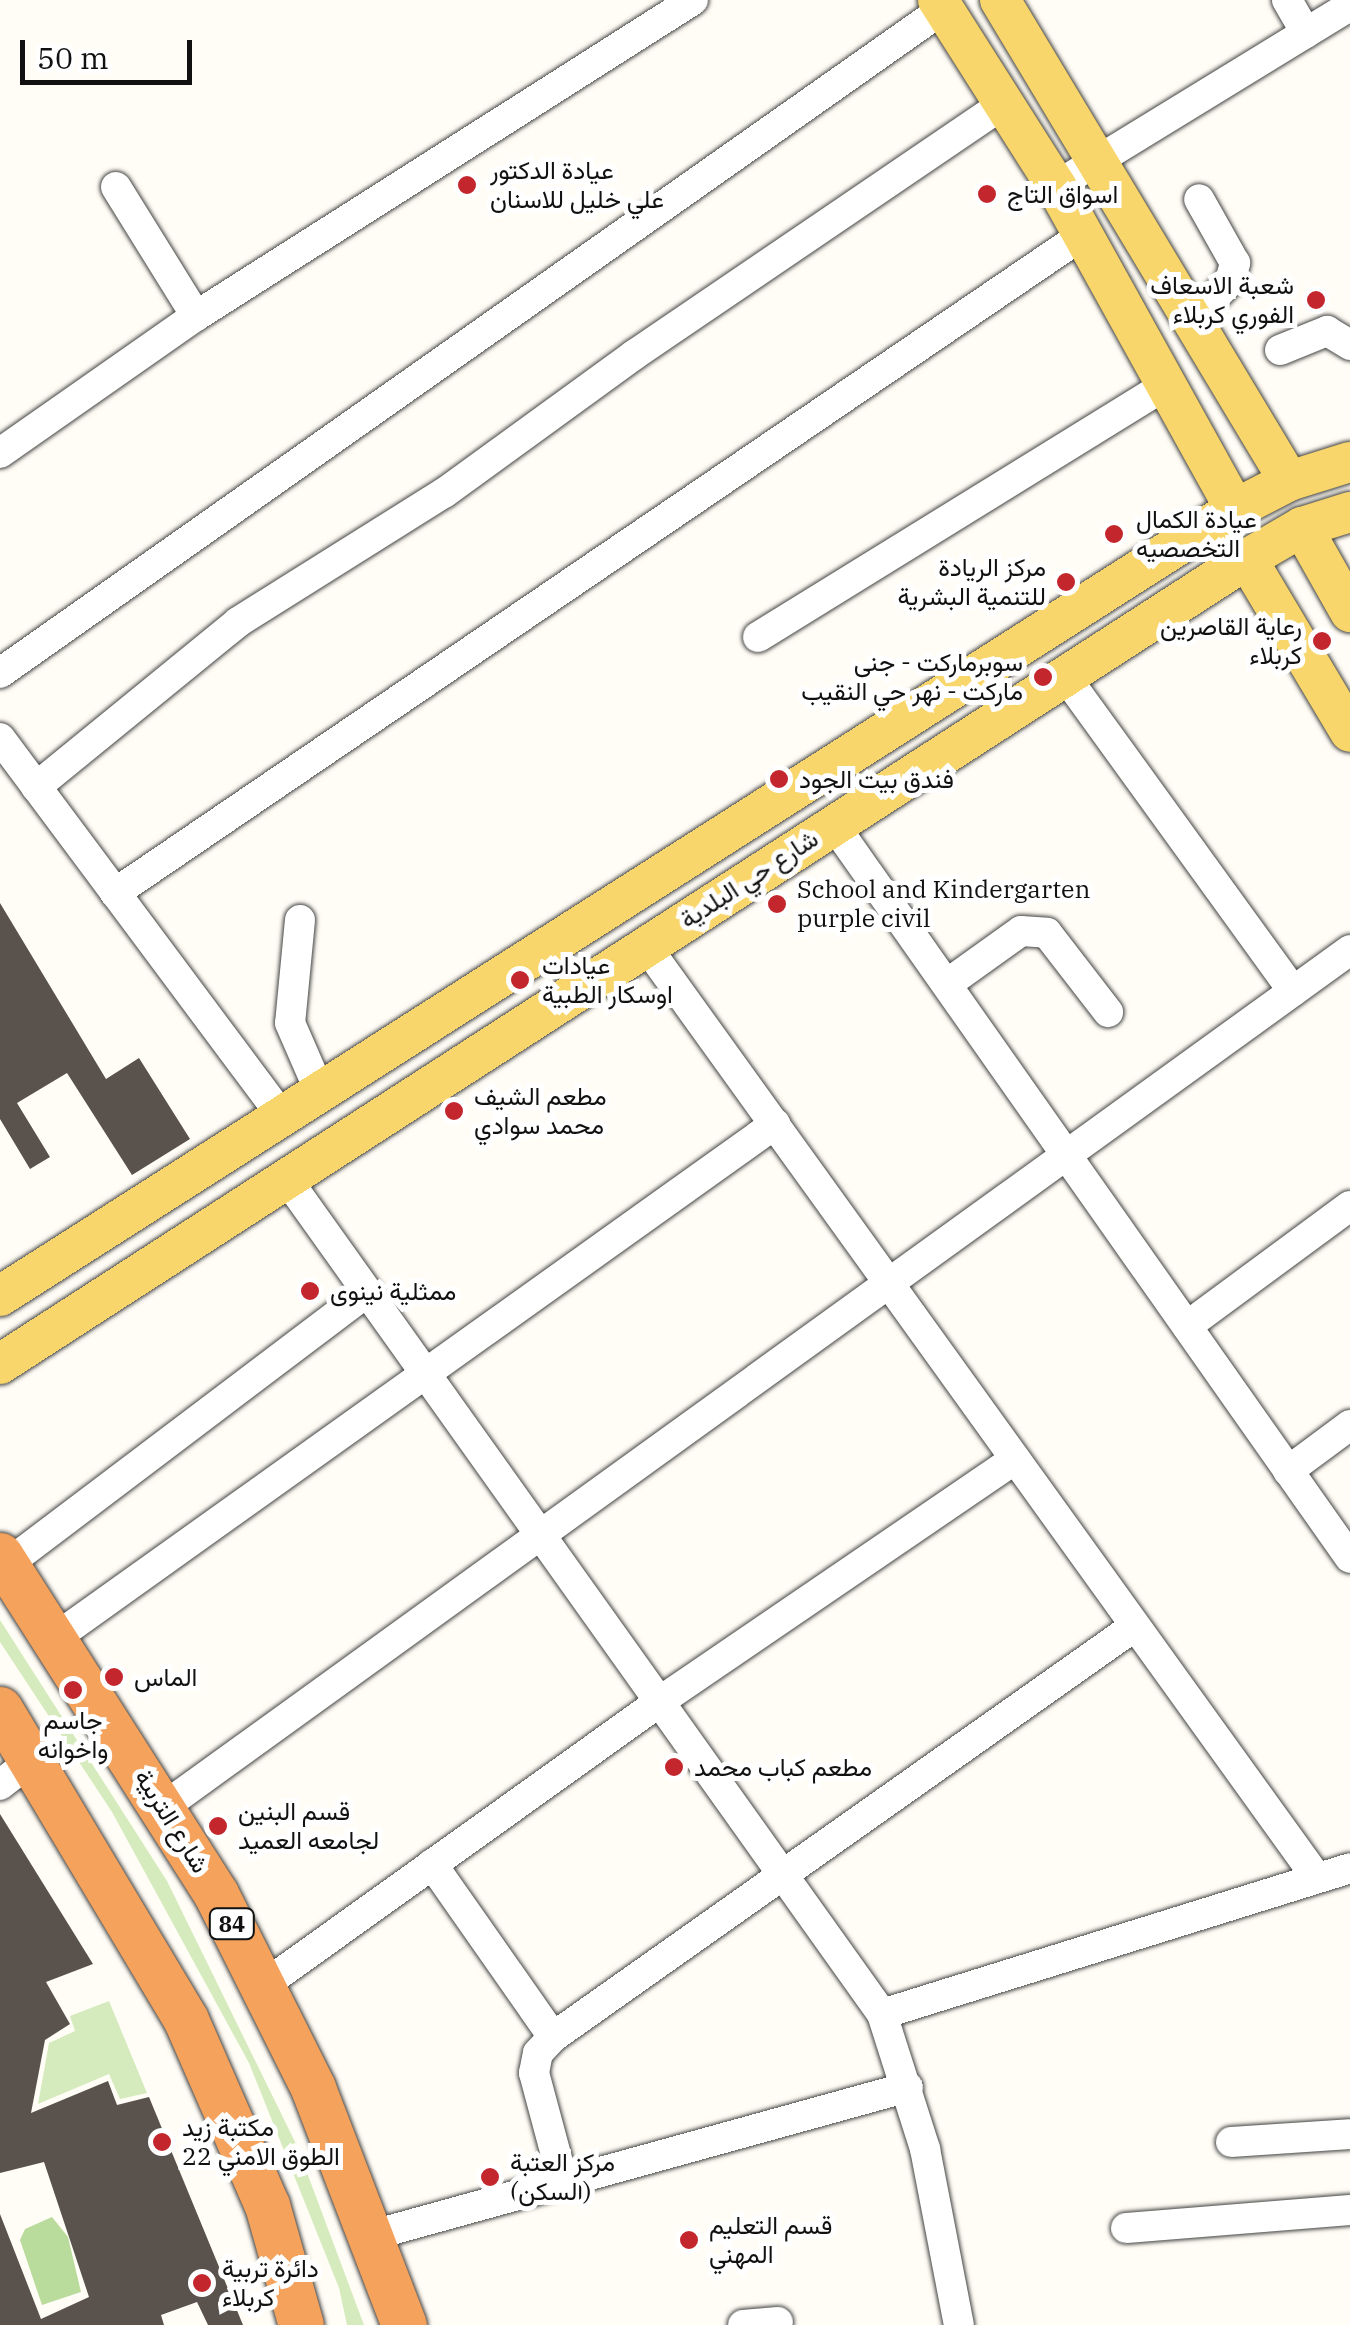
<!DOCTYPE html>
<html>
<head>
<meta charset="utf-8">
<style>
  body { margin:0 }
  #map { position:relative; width:1350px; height:2325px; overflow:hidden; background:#fffdf5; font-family:"IBM Plex Serif",Vazirmatn,serif }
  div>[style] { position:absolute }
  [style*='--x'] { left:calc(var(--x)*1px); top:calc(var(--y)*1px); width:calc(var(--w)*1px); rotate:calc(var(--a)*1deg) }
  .green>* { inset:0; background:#d5ebbd }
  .forest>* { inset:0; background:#b9dc9c }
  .building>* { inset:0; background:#5a524d }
  .roads { filter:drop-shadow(0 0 2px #444) drop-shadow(0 0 2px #444) }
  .minor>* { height:30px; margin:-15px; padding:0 15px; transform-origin:15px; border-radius:15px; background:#fff }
  .major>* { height:40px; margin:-20px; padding:0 20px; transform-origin:20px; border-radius:20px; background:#f9d66b }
  .highway>* { height:45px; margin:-22.5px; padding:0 22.5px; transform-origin:22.5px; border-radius:22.5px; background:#f5a25d }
  .dots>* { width:28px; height:28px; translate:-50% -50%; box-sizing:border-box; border:5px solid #fff; border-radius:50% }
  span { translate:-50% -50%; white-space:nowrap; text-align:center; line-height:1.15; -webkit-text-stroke:10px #fff; paint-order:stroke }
  .shield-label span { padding:2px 8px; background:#fff; border:2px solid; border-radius:8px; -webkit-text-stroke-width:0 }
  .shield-label { font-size:22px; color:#111; font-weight:700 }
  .poi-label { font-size:25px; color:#111 }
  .left { translate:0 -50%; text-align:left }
  .right { translate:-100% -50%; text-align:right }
  .street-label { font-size:25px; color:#111 }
  .scale { position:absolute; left:20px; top:40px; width:172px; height:45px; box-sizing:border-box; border:5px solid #111; border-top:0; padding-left:12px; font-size:30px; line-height:35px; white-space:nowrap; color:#111; -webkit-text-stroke:8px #fff; paint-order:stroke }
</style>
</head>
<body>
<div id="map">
  <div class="green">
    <i style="clip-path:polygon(0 1620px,167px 1881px,297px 2146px,364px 2325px,347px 2325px,339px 2288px,249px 2063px,112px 1812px,0 1642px)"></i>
    <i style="clip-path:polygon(109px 2001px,147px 2093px,120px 2099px,109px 2074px,38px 2104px,49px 2043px,75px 2031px,70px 2016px)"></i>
  </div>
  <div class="forest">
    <i style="clip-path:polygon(52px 2217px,68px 2237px,81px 2292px,42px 2305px,20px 2240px,25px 2229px)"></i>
  </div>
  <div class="building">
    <i style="clip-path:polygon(0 903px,106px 1079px,139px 1058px,190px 1139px,132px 1175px,67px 1073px,17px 1103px,50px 1157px,30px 1169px,0 1119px)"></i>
    <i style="clip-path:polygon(0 1814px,93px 1964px,46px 1982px,70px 2024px,45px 2040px,31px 2113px,108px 2081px,117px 2105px,149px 2097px,243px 2325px,208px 2325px,197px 2302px,161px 2315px,164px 2325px,0 2325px,0 2214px,41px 2319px,89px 2297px,44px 2162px,0 2173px)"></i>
  </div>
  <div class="roads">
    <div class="minor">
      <i style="--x:1287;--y:0;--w:38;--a:60"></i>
      <i style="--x:1056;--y:186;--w:345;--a:-31.5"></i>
      <i style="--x:116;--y:187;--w:152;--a:58.2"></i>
      <i style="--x:1191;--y:321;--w:56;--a:-45.7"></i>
      <i style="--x:1230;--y:281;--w:19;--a:-74"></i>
      <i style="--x:1235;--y:263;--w:73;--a:-119.4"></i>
      <i style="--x:1280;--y:350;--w:51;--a:-22"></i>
      <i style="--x:1327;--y:331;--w:27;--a:31"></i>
      <i style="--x:0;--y:453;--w:239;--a:-35"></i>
      <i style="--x:196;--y:316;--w:589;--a:-32.45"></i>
      <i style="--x:758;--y:637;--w:477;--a:-31.7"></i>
      <i style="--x:0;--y:673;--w:1153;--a:-35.15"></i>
      <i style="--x:1065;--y:676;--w:389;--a:54.1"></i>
      <i style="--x:0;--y:738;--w:472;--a:53.3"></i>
      <i style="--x:36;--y:787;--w:261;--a:-39.2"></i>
      <i style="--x:238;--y:622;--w:243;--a:-32.1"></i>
      <i style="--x:444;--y:493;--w:235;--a:-36"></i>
      <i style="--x:634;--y:355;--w:448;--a:-34.2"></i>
      <i style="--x:834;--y:825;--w:896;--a:54.86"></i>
      <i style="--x:115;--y:893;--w:1172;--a:-34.22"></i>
      <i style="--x:300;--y:920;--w:103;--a:95.5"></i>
      <i style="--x:290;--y:1023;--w:75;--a:66.5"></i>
      <i style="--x:646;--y:946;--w:1143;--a:54.25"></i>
      <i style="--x:947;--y:984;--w:91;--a:-35.6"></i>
      <i style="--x:1021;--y:931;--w:26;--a:4"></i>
      <i style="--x:1047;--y:933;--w:100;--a:52.3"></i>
      <i style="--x:286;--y:1178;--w:1027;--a:54.51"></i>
      <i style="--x:882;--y:2014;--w:142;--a:72.3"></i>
      <i style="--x:925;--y:2149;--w:179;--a:79.1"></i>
      <i style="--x:1187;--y:1326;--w:202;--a:-36.4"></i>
      <i style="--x:1288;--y:1471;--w:77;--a:-36.6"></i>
      <i style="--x:6;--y:1565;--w:453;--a:-37.1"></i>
      <i style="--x:55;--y:1638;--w:885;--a:-35.52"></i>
      <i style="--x:0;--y:1785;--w:42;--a:-38.2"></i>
      <i style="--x:165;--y:1806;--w:1462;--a:-35.84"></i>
      <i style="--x:432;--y:1864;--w:211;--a:55"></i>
      <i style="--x:264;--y:1985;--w:486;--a:-35.6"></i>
      <i style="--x:659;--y:1702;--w:431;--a:-34.3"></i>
      <i style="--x:882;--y:2014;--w:490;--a:-17.3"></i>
      <i style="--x:1231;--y:2142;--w:119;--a:-3.8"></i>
      <i style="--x:563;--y:2181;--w:112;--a:-105"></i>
      <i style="--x:534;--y:2073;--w:20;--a:-79"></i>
      <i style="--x:538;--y:2053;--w:22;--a:-47"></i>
      <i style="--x:553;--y:2037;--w:712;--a:-35.23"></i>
      <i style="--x:1126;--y:2228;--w:225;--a:-4.6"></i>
      <i style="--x:373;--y:2235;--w:555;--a:-15.46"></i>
      <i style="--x:743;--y:2325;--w:35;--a:-5"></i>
    </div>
    <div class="major">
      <i style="--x:938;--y:0;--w:220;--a:57.6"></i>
      <i style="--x:1056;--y:186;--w:369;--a:61"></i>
      <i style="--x:1000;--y:0;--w:561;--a:59"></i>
      <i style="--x:1302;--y:527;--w:98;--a:60.5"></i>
      <i style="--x:1247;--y:559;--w:201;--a:59.2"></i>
      <i style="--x:0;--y:1296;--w:1464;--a:-32.51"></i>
      <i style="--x:1235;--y:509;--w:61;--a:-27.4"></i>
      <i style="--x:1289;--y:481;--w:64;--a:-17.3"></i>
      <i style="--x:0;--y:1364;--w:1484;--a:-32.84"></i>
      <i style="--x:1247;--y:559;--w:64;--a:-30.2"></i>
      <i style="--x:1302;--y:527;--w:50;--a:-17.4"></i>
    </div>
    <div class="highway">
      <i style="--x:0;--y:1555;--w:402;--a:57.5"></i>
      <i style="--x:216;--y:1894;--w:217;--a:63.4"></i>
      <i style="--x:313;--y:2088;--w:254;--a:69"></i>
      <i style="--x:0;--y:1709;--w:362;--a:59.1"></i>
      <i style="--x:186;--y:2020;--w:202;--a:66.4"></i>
      <i style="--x:267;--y:2205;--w:125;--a:74.2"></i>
    </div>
  </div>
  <div class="dots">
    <i style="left:467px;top:185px;background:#c4262e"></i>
    <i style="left:987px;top:194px;background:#c4262e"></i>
    <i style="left:1316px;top:300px;background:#c4262e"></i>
    <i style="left:1114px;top:534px;background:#c4262e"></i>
    <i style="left:1066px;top:582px;background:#c4262e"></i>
    <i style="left:1322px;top:641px;background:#c4262e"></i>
    <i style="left:1043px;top:677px;background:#c4262e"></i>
    <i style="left:779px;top:779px;background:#c4262e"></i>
    <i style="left:777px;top:904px;background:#c4262e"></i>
    <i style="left:520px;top:980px;background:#c4262e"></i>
    <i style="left:454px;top:1111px;background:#c4262e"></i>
    <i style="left:310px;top:1291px;background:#c4262e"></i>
    <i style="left:114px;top:1677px;background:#c4262e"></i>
    <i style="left:73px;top:1690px;background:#c4262e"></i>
    <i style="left:674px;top:1767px;background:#c4262e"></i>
    <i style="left:218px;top:1826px;background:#c4262e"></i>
    <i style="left:162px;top:2142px;background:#c4262e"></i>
    <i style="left:490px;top:2177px;background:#c4262e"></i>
    <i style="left:689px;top:2240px;background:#c4262e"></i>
    <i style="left:202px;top:2283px;background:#c4262e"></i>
  </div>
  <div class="shield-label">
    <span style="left:232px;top:1924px">84</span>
  </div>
  <div class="poi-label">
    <span class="left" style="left:490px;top:185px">عيادة الدكتور<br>علي خليل للاسنان</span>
    <span class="left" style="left:1007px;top:194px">اسواق التاج</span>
    <span class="right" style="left:1294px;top:300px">شعبة الاسعاف<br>الفوري كربلاء</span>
    <span class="left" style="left:1136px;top:534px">عيادة الكمال<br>التخصصيه</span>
    <span class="right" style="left:1046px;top:582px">مركز الريادة<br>للتنمية البشرية</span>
    <span class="right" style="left:1302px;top:641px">رعاية القاصرين<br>كربلاء</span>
    <span class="right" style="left:1023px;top:677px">سوبرماركت - جنى<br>ماركت - نهر حي النقيب</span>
    <span class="left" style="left:799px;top:779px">فندق بيت الجود</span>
    <span class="left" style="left:797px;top:904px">School and Kindergarten<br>purple civil</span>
    <span class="left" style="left:542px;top:980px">عيادات<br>اوسكار الطبية</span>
    <span class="left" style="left:474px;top:1111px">مطعم الشيف<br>محمد سوادي</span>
    <span class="left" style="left:330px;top:1291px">ممثلية نينوى</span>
    <span class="left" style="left:134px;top:1677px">الماس</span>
    <span style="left:73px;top:1735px">جاسم<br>واخوانه</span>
    <span class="left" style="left:694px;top:1767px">مطعم كباب محمد</span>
    <span class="left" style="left:238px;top:1826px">قسم البنين<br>لجامعه العميد</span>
    <span class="left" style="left:182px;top:2142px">مكتبة زيد<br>الطوق الامني 22</span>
    <span class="left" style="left:510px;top:2177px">مركز العتبة<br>(السكن)</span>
    <span class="left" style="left:709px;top:2240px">قسم التعليم<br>المهني</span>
    <span class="left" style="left:222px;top:2283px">دائرة تربية<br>كربلاء</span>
  </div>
  <div class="street-label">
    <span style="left:749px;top:879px;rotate:-33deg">شارع حي البلدية</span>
    <span style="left:172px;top:1821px;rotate:58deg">شارع التربية</span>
  </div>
  <div class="scale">50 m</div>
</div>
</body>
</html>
